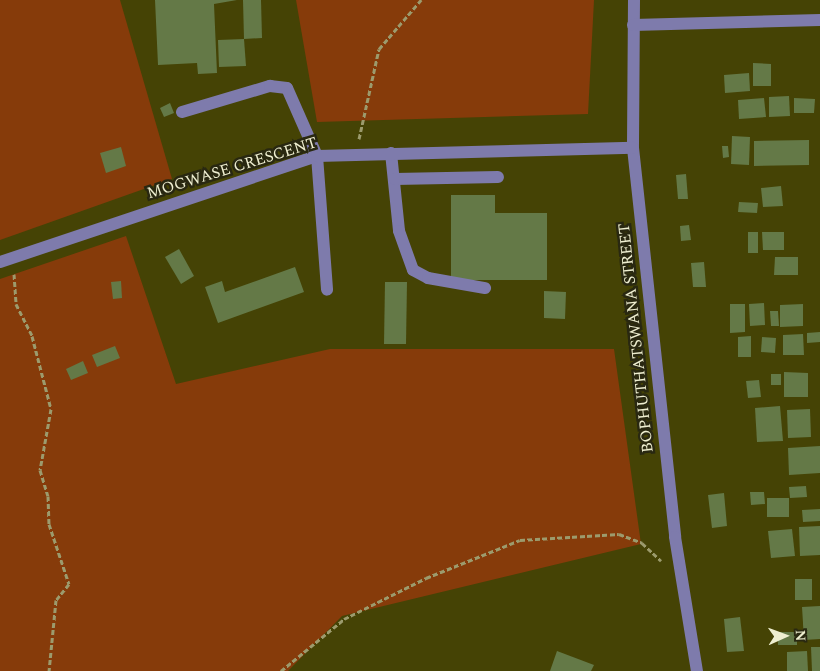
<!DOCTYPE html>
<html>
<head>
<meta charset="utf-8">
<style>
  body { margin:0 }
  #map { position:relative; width:820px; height:671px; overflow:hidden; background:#454305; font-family:Spectral,serif }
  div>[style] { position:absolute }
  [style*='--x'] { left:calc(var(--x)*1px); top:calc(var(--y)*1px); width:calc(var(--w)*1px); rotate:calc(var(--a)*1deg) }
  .green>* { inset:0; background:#863b0a }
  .building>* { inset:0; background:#647947 }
  .path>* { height:3px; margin-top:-1.5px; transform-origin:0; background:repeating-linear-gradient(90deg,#9c9b6d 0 5px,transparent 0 7.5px) }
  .minor>* { height:12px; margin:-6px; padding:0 6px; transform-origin:6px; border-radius:6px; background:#7e7bac }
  span { translate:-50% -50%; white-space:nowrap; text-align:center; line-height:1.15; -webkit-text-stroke:5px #292811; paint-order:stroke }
  .street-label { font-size:16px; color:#eeeed0 }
  .north { position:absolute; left:760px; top:611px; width:50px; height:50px; -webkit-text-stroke:4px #292811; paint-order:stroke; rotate:88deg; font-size:14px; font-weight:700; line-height:20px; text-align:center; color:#eeeed0 }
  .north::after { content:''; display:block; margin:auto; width:18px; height:22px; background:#eeeed0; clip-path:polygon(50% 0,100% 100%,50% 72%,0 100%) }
</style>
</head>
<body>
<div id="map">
  <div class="green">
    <i style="clip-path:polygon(0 0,120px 0,172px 179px,0 240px)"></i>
    <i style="clip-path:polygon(296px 0,594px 0,588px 114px,317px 122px)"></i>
    <i style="clip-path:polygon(126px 236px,176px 384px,330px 349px,614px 349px,641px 544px,342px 616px,288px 671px,0 671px,0 279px)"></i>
  </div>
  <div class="building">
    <i style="clip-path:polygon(155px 0,237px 0,214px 4px,217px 73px,198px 74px,197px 63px,158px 65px)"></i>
    <i style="clip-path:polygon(243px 0,261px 0,262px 38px,244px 39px)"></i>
    <i style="clip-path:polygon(244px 39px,246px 66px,219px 67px,218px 40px)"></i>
    <i style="clip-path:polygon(753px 63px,771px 64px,771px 86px,753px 86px)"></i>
    <i style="clip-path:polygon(749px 73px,750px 91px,725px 93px,724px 75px)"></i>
    <i style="clip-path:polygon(789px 96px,790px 116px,769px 117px,769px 97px)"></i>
    <i style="clip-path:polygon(764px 98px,766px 117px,739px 119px,738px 100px)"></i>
    <i style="clip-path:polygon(794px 98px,815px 99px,814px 113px,794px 113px)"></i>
    <i style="clip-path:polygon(170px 103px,174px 113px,164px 117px,160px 108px)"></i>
    <i style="clip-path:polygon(732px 136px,750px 137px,749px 165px,731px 164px)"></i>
    <i style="clip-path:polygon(809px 140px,809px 165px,754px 166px,754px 141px)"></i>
    <i style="clip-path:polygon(722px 146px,728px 146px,729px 157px,723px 158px)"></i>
    <i style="clip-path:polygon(121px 147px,126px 166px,106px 173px,100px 153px)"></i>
    <i style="clip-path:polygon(686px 174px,688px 199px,678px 199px,676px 175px)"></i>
    <i style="clip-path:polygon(781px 186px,783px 206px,763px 207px,761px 188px)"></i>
    <i style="clip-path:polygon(451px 195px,495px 195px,495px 213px,547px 213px,547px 280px,451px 280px)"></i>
    <i style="clip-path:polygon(739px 202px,758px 203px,757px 213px,738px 212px)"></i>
    <i style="clip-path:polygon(689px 225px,691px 240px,681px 241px,680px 226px)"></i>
    <i style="clip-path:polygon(748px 232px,758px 232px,758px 253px,748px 253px)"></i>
    <i style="clip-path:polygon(762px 232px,784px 232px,784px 250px,763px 250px)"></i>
    <i style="clip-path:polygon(179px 249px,194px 276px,181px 284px,165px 257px)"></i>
    <i style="clip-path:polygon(775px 257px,798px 257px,798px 275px,774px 275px)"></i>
    <i style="clip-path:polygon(704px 262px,706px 287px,693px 287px,691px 263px)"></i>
    <i style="clip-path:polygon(295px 267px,304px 292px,218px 323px,205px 287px,222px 281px,225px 292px)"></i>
    <i style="clip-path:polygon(121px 281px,122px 298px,113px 299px,111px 282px)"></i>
    <i style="clip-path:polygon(385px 282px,407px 282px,406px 344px,384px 344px)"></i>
    <i style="clip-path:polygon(544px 291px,566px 292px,565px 319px,544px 318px)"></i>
    <i style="clip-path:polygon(764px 303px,765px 325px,750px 326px,749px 304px)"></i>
    <i style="clip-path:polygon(730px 304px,745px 304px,745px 332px,730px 333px)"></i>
    <i style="clip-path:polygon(803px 304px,803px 326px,780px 327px,780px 305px)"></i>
    <i style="clip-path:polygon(770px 311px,778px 311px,779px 326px,771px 326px)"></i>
    <i style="clip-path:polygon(820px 332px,820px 342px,807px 343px,807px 333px)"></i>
    <i style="clip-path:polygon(803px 334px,804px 355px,783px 355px,783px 335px)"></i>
    <i style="clip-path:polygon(751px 336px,751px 357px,738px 357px,738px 337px)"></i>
    <i style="clip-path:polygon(762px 337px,776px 338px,775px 353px,761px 352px)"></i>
    <i style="clip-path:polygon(115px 346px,120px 358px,97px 367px,92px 355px)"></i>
    <i style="clip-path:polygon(83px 361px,88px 373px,71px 380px,66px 369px)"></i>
    <i style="clip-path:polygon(784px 372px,808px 373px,808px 397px,784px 397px)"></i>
    <i style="clip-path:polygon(771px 374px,781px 374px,781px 385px,771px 385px)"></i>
    <i style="clip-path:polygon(759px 380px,761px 397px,748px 398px,746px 381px)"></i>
    <i style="clip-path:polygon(780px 406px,783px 441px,757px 442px,755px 408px)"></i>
    <i style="clip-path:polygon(810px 409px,811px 437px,788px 438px,787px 410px)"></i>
    <i style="clip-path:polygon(820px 446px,820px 473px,789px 475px,788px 448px)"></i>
    <i style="clip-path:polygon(806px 486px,807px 497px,790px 498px,789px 487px)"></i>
    <i style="clip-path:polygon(750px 492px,764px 492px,765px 504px,751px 505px)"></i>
    <i style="clip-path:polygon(724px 493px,727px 526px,712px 528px,708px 495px)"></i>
    <i style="clip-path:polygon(767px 498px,789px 498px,789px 517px,767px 517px)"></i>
    <i style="clip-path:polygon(820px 509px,820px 521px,803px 522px,802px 510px)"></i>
    <i style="clip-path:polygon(820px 526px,820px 555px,800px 556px,799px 527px)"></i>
    <i style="clip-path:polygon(792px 529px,795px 556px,771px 558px,768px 531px)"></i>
    <i style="clip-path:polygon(795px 579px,812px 579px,812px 600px,795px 600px)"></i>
    <i style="clip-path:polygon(820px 606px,820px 639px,804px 640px,802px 607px)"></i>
    <i style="clip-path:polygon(740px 617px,744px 651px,727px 652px,724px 619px)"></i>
    <i style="clip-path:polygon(778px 632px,797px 632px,797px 645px,778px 645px)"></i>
    <i style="clip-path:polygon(811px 647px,820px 647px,820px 671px,812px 671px)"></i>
    <i style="clip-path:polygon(557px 651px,594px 665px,591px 671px,550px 671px)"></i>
    <i style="clip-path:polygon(807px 651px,808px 671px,787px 671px,787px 652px)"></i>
  </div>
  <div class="path">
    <i style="--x:359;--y:139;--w:92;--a:-77.5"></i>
    <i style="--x:379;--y:49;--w:65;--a:-49.4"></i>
    <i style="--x:14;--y:274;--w:30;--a:86"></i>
    <i style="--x:16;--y:304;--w:36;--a:63"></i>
    <i style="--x:32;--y:336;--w:75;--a:75.4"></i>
    <i style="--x:51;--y:409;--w:62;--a:100.2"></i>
    <i style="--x:40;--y:470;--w:27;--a:73"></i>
    <i style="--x:48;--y:496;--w:28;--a:88"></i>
    <i style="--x:49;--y:524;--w:63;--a:71.6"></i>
    <i style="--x:69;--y:584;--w:21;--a:129"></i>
    <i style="--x:56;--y:600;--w:71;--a:95.6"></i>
    <i style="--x:281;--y:671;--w:82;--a:-39.5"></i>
    <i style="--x:344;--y:619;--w:92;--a:-26.6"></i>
    <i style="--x:426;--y:578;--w:101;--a:-22"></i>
    <i style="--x:520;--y:540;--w:99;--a:-3.5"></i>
    <i style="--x:619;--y:534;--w:25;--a:21"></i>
    <i style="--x:642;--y:543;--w:26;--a:43"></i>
  </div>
  <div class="minor">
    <i style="--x:634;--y:0;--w:148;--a:90.4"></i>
    <i style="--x:633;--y:148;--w:391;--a:83.8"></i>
    <i style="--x:675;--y:537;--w:136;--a:80.7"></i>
    <i style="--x:633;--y:25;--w:187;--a:-1.5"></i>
    <i style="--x:182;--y:112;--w:92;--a:-16.5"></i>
    <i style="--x:270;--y:86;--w:17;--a:7"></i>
    <i style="--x:287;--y:88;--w:74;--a:66.2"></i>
    <i style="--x:317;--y:156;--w:134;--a:85.7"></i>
    <i style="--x:391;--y:153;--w:78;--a:84.1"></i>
    <i style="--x:399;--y:231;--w:41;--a:70.3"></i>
    <i style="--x:413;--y:270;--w:17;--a:28"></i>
    <i style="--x:428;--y:278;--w:58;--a:10"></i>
    <i style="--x:395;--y:179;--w:103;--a:-1.1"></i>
    <i style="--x:0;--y:262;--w:334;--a:-18.5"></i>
    <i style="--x:317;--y:156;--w:316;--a:-1.5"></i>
  </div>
  <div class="street-label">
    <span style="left:232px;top:168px;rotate:-17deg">MOGWASE CRESCENT</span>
    <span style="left:636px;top:338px;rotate:-96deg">BOPHUTHATSWANA STREET</span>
  </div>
  <div class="north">N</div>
</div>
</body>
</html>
